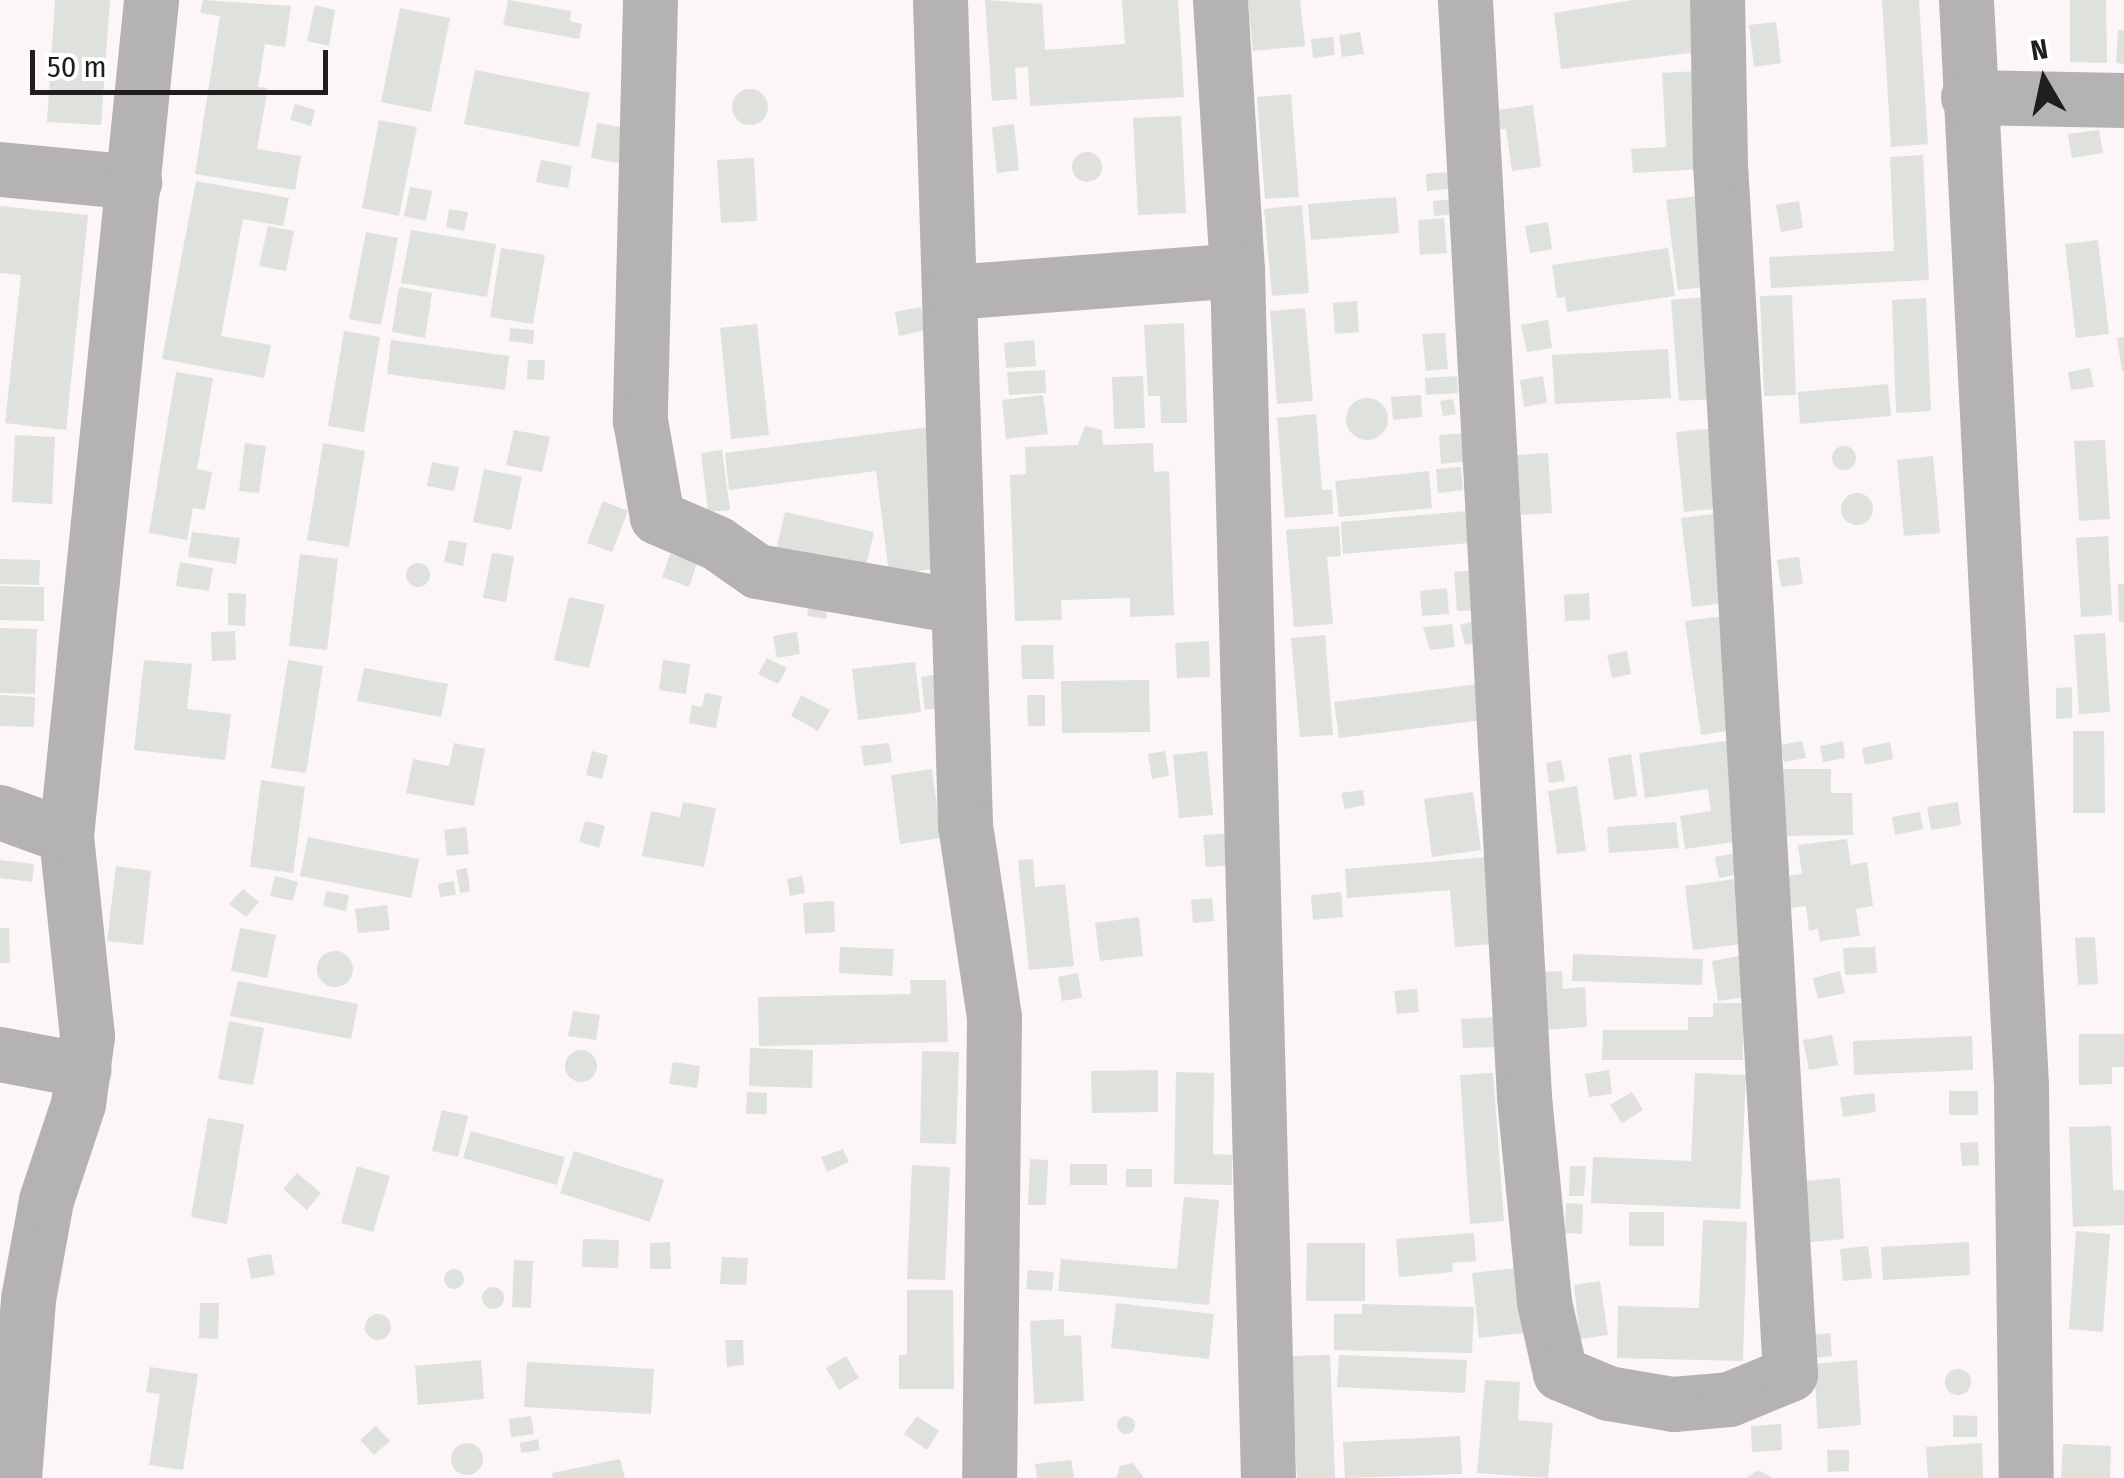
<!DOCTYPE html>
<html>
<head>
<meta charset="utf-8">
<style>
  body { margin:0 }
  #map { position:relative; width:2124px; height:1478px; overflow:hidden; background:#fcf6f9; font-family:"Fira Sans Condensed",sans-serif }
  div>[style] { position:absolute }
  [style*='--x'] { left:calc(var(--x)*1px); top:calc(var(--y)*1px); width:calc(var(--w)*1px); rotate:calc(var(--a)*1deg) }
  .building>* { inset:0; background:#dfe1dc }
  .round { border-radius:50% }
  .minor>* { height:55px; margin:-27.5px; padding:0 27.5px; transform-origin:27.5px; border-radius:27.5px; background:#b5b2b4 }
  span { translate:-50% -50%; white-space:nowrap; text-align:center; line-height:1.15; -webkit-text-stroke:8px #fff; paint-order:stroke }
  .north { position:absolute; left:1994px; top:30px; width:100px; height:100px; -webkit-text-stroke:8px #fff; paint-order:stroke; rotate:351deg; font-size:28px; font-weight:700; line-height:40px; text-align:center; color:#1f1d1e }
  .north::after { content:''; display:block; margin:auto; width:35px; height:45px; background:#1f1d1e; clip-path:polygon(50% 0,100% 100%,50% 72%,0 100%) }
  .scale { position:absolute; left:30px; top:50px; width:298px; height:45px; box-sizing:border-box; border:5px solid #1f1d1e; border-top:0; padding-left:12px; font-size:30px; line-height:35px; white-space:nowrap; color:#1f1d1e; -webkit-text-stroke:8px #fff; paint-order:stroke }
</style>
</head>
<body>
<div id="map">
  <div class="building">
    <i style="clip-path:polygon(55px 0,110px 0,101px 125px,47px 122px)"></i>
    <i style="clip-path:polygon(203px 0,291px 6px,285px 47px,265px 44px,258px 87px,268px 88px,257px 149px,301px 156px,295px 190px,195px 174px,220px 16px,200px 13px)"></i>
    <i style="clip-path:polygon(508px 0,571px 11px,570px 21px,582px 24px,579px 39px,503px 25px)"></i>
    <i style="clip-path:polygon(985px 0,1042px 4px,1045px 50px,1125px 44px,1122px 0,1178px 0,1184px 97px,1030px 106px,1028px 67px,1015px 68px,1017px 99px,992px 101px)"></i>
    <i style="clip-path:polygon(1248px 0,1300px 0,1305px 46px,1253px 51px)"></i>
    <i style="clip-path:polygon(1633px 0,1698px 0,1705px 51px,1561px 69px,1554px 13px)"></i>
    <i style="clip-path:polygon(1882px 0,1919px 0,1928px 144px,1891px 147px)"></i>
    <i style="clip-path:polygon(2070px 0,2106px 0,2107px 63px,2070px 62px)"></i>
    <i style="clip-path:polygon(315px 5px,335px 10px,329px 46px,307px 41px)"></i>
    <i style="clip-path:polygon(400px 8px,450px 18px,431px 112px,381px 102px)"></i>
    <i style="clip-path:polygon(1776px 22px,1781px 63px,1754px 67px,1749px 25px)"></i>
    <i style="clip-path:polygon(2118px 30px,2124px 30px,2124px 64px,2116px 63px)"></i>
    <i style="clip-path:polygon(1360px 32px,1364px 54px,1342px 57px,1339px 35px)"></i>
    <i style="clip-path:polygon(1333px 37px,1335px 55px,1313px 58px,1311px 39px)"></i>
    <i style="clip-path:polygon(475px 70px,590px 93px,579px 147px,464px 124px)"></i>
    <i style="clip-path:polygon(1697px 71px,1703px 169px,1633px 173px,1631px 149px,1666px 147px,1662px 73px)"></i>
    <i class="round" style="left:732px;top:89px;width:36px;height:36px"></i>
    <i style="clip-path:polygon(1291px 94px,1299px 197px,1265px 199px,1257px 97px)"></i>
    <i style="clip-path:polygon(295px 104px,315px 110px,311px 126px,290px 120px)"></i>
    <i style="clip-path:polygon(1533px 105px,1541px 167px,1512px 171px,1506px 129px,1495px 130px,1492px 111px)"></i>
    <i style="clip-path:polygon(1181px 116px,1186px 213px,1138px 215px,1133px 118px)"></i>
    <i style="clip-path:polygon(379px 120px,417px 127px,399px 216px,362px 208px)"></i>
    <i style="clip-path:polygon(597px 123px,637px 130px,630px 165px,591px 158px)"></i>
    <i style="clip-path:polygon(1014px 124px,1019px 170px,997px 173px,992px 127px)"></i>
    <i style="clip-path:polygon(2099px 130px,2103px 153px,2072px 158px,2068px 134px)"></i>
    <i class="round" style="left:1072px;top:152px;width:30px;height:30px"></i>
    <i style="clip-path:polygon(1923px 155px,1929px 280px,1771px 288px,1769px 257px,1894px 251px,1890px 157px)"></i>
    <i style="clip-path:polygon(754px 158px,757px 221px,721px 223px,717px 160px)"></i>
    <i style="clip-path:polygon(541px 160px,572px 166px,568px 188px,536px 182px)"></i>
    <i style="clip-path:polygon(1447px 172px,1449px 189px,1427px 191px,1426px 174px)"></i>
    <i style="clip-path:polygon(196px 181px,289px 198px,283px 226px,243px 219px,221px 336px,271px 345px,264px 378px,162px 359px)"></i>
    <i style="clip-path:polygon(410px 187px,432px 191px,426px 221px,404px 216px)"></i>
    <i style="clip-path:polygon(1704px 195px,1716px 286px,1678px 290px,1666px 200px)"></i>
    <i style="clip-path:polygon(1396px 197px,1399px 233px,1311px 240px,1308px 204px)"></i>
    <i style="clip-path:polygon(1452px 199px,1453px 214px,1434px 216px,1433px 201px)"></i>
    <i style="clip-path:polygon(1799px 201px,1803px 228px,1781px 232px,1776px 205px)"></i>
    <i style="clip-path:polygon(1302px 205px,1309px 293px,1272px 296px,1264px 209px)"></i>
    <i style="clip-path:polygon(0 206px,88px 215px,66px 430px,5px 423px,21px 275px,0 273px)"></i>
    <i style="clip-path:polygon(449px 209px,468px 212px,464px 231px,446px 227px)"></i>
    <i style="clip-path:polygon(1444px 218px,1447px 253px,1420px 255px,1418px 220px)"></i>
    <i style="clip-path:polygon(1548px 222px,1552px 249px,1530px 253px,1525px 226px)"></i>
    <i style="clip-path:polygon(268px 226px,294px 231px,286px 271px,259px 266px)"></i>
    <i style="clip-path:polygon(411px 230px,496px 244px,487px 297px,401px 283px)"></i>
    <i style="clip-path:polygon(366px 232px,398px 238px,381px 325px,349px 319px)"></i>
    <i style="clip-path:polygon(2098px 240px,2109px 334px,2076px 338px,2065px 244px)"></i>
    <i style="clip-path:polygon(501px 248px,545px 255px,533px 324px,490px 317px)"></i>
    <i style="clip-path:polygon(1668px 248px,1675px 296px,1567px 312px,1565px 297px,1557px 298px,1552px 265px)"></i>
    <i style="clip-path:polygon(399px 287px,432px 293px,425px 338px,392px 332px)"></i>
    <i style="clip-path:polygon(1792px 295px,1796px 395px,1764px 396px,1760px 296px)"></i>
    <i style="clip-path:polygon(1706px 297px,1714px 399px,1679px 401px,1671px 300px)"></i>
    <i style="clip-path:polygon(1926px 298px,1931px 411px,1896px 413px,1892px 300px)"></i>
    <i style="clip-path:polygon(1357px 301px,1359px 332px,1335px 334px,1333px 303px)"></i>
    <i style="clip-path:polygon(921px 307px,926px 330px,899px 336px,895px 312px)"></i>
    <i style="clip-path:polygon(1305px 308px,1313px 401px,1277px 404px,1270px 311px)"></i>
    <i style="clip-path:polygon(1548px 320px,1552px 348px,1527px 352px,1521px 325px)"></i>
    <i style="clip-path:polygon(1184px 323px,1187px 423px,1161px 423px,1160px 396px,1148px 396px,1144px 325px)"></i>
    <i style="clip-path:polygon(757px 324px,769px 435px,731px 439px,720px 328px)"></i>
    <i style="clip-path:polygon(510px 328px,534px 330px,533px 344px,509px 341px)"></i>
    <i style="clip-path:polygon(344px 331px,380px 337px,364px 432px,328px 426px)"></i>
    <i style="clip-path:polygon(1445px 333px,1448px 369px,1426px 371px,1422px 334px)"></i>
    <i style="clip-path:polygon(2124px 337px,2124px 371px,2122px 371px,2117px 338px)"></i>
    <i style="clip-path:polygon(391px 340px,509px 356px,505px 390px,387px 374px)"></i>
    <i style="clip-path:polygon(1034px 340px,1036px 366px,1006px 368px,1004px 343px)"></i>
    <i style="clip-path:polygon(1668px 349px,1671px 398px,1555px 404px,1552px 355px)"></i>
    <i style="clip-path:polygon(528px 360px,545px 360px,544px 380px,527px 379px)"></i>
    <i style="clip-path:polygon(2090px 368px,2094px 387px,2071px 390px,2068px 372px)"></i>
    <i style="clip-path:polygon(1045px 370px,1046px 393px,1009px 395px,1007px 372px)"></i>
    <i style="clip-path:polygon(176px 372px,213px 378px,197px 469px,212px 472px,205px 510px,193px 508px,187px 540px,149px 533px)"></i>
    <i style="clip-path:polygon(1143px 376px,1145px 428px,1114px 429px,1112px 377px)"></i>
    <i style="clip-path:polygon(1457px 376px,1458px 393px,1426px 395px,1425px 378px)"></i>
    <i style="clip-path:polygon(1543px 376px,1547px 403px,1524px 407px,1520px 380px)"></i>
    <i style="clip-path:polygon(1888px 384px,1891px 416px,1800px 424px,1798px 392px)"></i>
    <i style="clip-path:polygon(1043px 395px,1048px 434px,1006px 439px,1002px 400px)"></i>
    <i style="clip-path:polygon(1421px 395px,1422px 417px,1393px 420px,1391px 397px)"></i>
    <i class="round" style="left:1346px;top:398px;width:42px;height:42px"></i>
    <i style="clip-path:polygon(1453px 399px,1456px 414px,1443px 416px,1440px 401px)"></i>
    <i style="clip-path:polygon(1316px 414px,1322px 490px,1332px 490px,1333px 514px,1285px 518px,1277px 418px)"></i>
    <i style="clip-path:polygon(1085px 426px,1102px 430px,1103px 445px,1153px 443px,1154px 472px,1169px 471px,1174px 615px,1130px 617px,1130px 598px,1061px 600px,1062px 620px,1015px 621px,1010px 475px,1026px 474px,1025px 447px,1078px 445px)"></i>
    <i style="clip-path:polygon(930px 427px,948px 567px,889px 575px,876px 471px,729px 490px,725px 453px)"></i>
    <i style="clip-path:polygon(1716px 428px,1724px 508px,1684px 512px,1676px 432px)"></i>
    <i style="clip-path:polygon(514px 430px,550px 437px,542px 472px,506px 465px)"></i>
    <i style="clip-path:polygon(1467px 433px,1470px 461px,1441px 464px,1439px 435px)"></i>
    <i style="clip-path:polygon(15px 435px,55px 437px,52px 504px,12px 502px)"></i>
    <i style="clip-path:polygon(2105px 440px,2110px 519px,2079px 521px,2074px 441px)"></i>
    <i style="clip-path:polygon(245px 443px,266px 446px,259px 493px,239px 491px)"></i>
    <i style="clip-path:polygon(323px 443px,365px 451px,349px 547px,307px 540px)"></i>
    <i class="round" style="left:1832px;top:446px;width:24px;height:24px"></i>
    <i style="clip-path:polygon(722px 450px,730px 510px,708px 512px,701px 453px)"></i>
    <i style="clip-path:polygon(1548px 453px,1552px 513px,1521px 515px,1517px 455px)"></i>
    <i style="clip-path:polygon(1933px 456px,1940px 533px,1904px 536px,1897px 460px)"></i>
    <i style="clip-path:polygon(432px 462px,459px 467px,454px 491px,427px 486px)"></i>
    <i style="clip-path:polygon(1461px 467px,1463px 490px,1438px 493px,1436px 469px)"></i>
    <i style="clip-path:polygon(484px 469px,522px 477px,511px 530px,473px 522px)"></i>
    <i style="clip-path:polygon(1429px 471px,1432px 508px,1339px 517px,1335px 481px)"></i>
    <i class="round" style="left:1841px;top:493px;width:32px;height:32px"></i>
    <i style="clip-path:polygon(603px 501px,628px 511px,612px 552px,587px 543px)"></i>
    <i style="clip-path:polygon(1467px 511px,1469px 543px,1343px 554px,1341px 522px)"></i>
    <i style="clip-path:polygon(785px 512px,874px 532px,864px 574px,775px 554px)"></i>
    <i style="clip-path:polygon(1714px 514px,1725px 603px,1692px 607px,1681px 518px)"></i>
    <i style="clip-path:polygon(1339px 526px,1341px 556px,1327px 557px,1333px 624px,1294px 627px,1286px 530px)"></i>
    <i style="clip-path:polygon(192px 532px,240px 538px,236px 564px,188px 557px)"></i>
    <i style="clip-path:polygon(2108px 536px,2112px 615px,2081px 617px,2076px 538px)"></i>
    <i style="clip-path:polygon(449px 540px,467px 543px,463px 566px,444px 562px)"></i>
    <i style="clip-path:polygon(492px 553px,514px 556px,506px 602px,483px 598px)"></i>
    <i style="clip-path:polygon(300px 554px,338px 559px,327px 650px,289px 646px)"></i>
    <i style="clip-path:polygon(670px 554px,697px 563px,689px 587px,662px 577px)"></i>
    <i style="clip-path:polygon(1799px 557px,1803px 584px,1781px 587px,1777px 560px)"></i>
    <i style="clip-path:polygon(0 559px,40px 560px,39px 585px,0 584px)"></i>
    <i style="clip-path:polygon(180px 562px,213px 568px,209px 591px,176px 586px)"></i>
    <i class="round" style="left:406px;top:563px;width:24px;height:24px"></i>
    <i style="clip-path:polygon(1477px 570px,1480px 610px,1457px 611px,1454px 572px)"></i>
    <i style="clip-path:polygon(2118px 584px,2124px 584px,2124px 622px,2119px 622px)"></i>
    <i style="clip-path:polygon(0 586px,44px 587px,44px 621px,0 620px)"></i>
    <i style="clip-path:polygon(1447px 588px,1449px 614px,1422px 616px,1420px 591px)"></i>
    <i style="clip-path:polygon(228px 593px,246px 594px,245px 626px,228px 625px)"></i>
    <i style="clip-path:polygon(1589px 593px,1590px 620px,1565px 621px,1564px 595px)"></i>
    <i style="clip-path:polygon(811px 595px,829px 597px,826px 619px,807px 616px)"></i>
    <i style="clip-path:polygon(569px 597px,605px 605px,589px 668px,554px 660px)"></i>
    <i style="clip-path:polygon(1723px 616px,1739px 729px,1701px 735px,1685px 621px)"></i>
    <i style="clip-path:polygon(1474px 621px,1478px 642px,1465px 645px,1460px 625px)"></i>
    <i style="clip-path:polygon(1452px 624px,1455px 647px,1430px 650px,1423px 627px)"></i>
    <i style="clip-path:polygon(0 628px,37px 629px,35px 694px,0 693px)"></i>
    <i style="clip-path:polygon(235px 631px,236px 660px,212px 661px,211px 632px)"></i>
    <i style="clip-path:polygon(797px 632px,800px 654px,777px 658px,773px 636px)"></i>
    <i style="clip-path:polygon(2105px 633px,2110px 712px,2079px 714px,2074px 635px)"></i>
    <i style="clip-path:polygon(1325px 635px,1333px 735px,1300px 737px,1291px 638px)"></i>
    <i style="clip-path:polygon(1209px 641px,1210px 677px,1177px 678px,1175px 643px)"></i>
    <i style="clip-path:polygon(1021px 645px,1053px 645px,1054px 679px,1022px 679px)"></i>
    <i style="clip-path:polygon(1627px 651px,1631px 674px,1612px 678px,1607px 655px)"></i>
    <i style="clip-path:polygon(767px 658px,787px 668px,778px 684px,758px 674px)"></i>
    <i style="clip-path:polygon(144px 660px,192px 664px,187px 709px,231px 714px,225px 760px,134px 750px)"></i>
    <i style="clip-path:polygon(288px 660px,323px 666px,306px 773px,271px 768px)"></i>
    <i style="clip-path:polygon(663px 660px,690px 664px,686px 694px,659px 690px)"></i>
    <i style="clip-path:polygon(915px 662px,921px 712px,858px 720px,852px 669px)"></i>
    <i style="clip-path:polygon(364px 668px,448px 684px,441px 717px,357px 701px)"></i>
    <i style="clip-path:polygon(938px 674px,943px 708px,925px 710px,921px 677px)"></i>
    <i style="clip-path:polygon(1149px 680px,1150px 732px,1062px 733px,1061px 681px)"></i>
    <i style="clip-path:polygon(1479px 684px,1483px 720px,1339px 738px,1334px 702px)"></i>
    <i style="clip-path:polygon(2072px 687px,2072px 718px,2056px 719px,2056px 688px)"></i>
    <i style="clip-path:polygon(705px 693px,722px 696px,716px 728px,689px 723px,692px 705px,702px 707px)"></i>
    <i style="clip-path:polygon(0 695px,35px 697px,34px 727px,0 726px)"></i>
    <i style="clip-path:polygon(801px 695px,830px 710px,818px 731px,791px 716px)"></i>
    <i style="clip-path:polygon(1027px 695px,1045px 695px,1045px 726px,1028px 726px)"></i>
    <i style="clip-path:polygon(2073px 731px,2104px 731px,2105px 813px,2073px 813px)"></i>
    <i style="clip-path:polygon(1733px 740px,1747px 840px,1685px 849px,1680px 816px,1711px 811px,1708px 789px,1645px 798px,1639px 753px)"></i>
    <i style="clip-path:polygon(1802px 741px,1806px 758px,1784px 762px,1781px 745px)"></i>
    <i style="clip-path:polygon(1843px 741px,1845px 758px,1823px 762px,1820px 746px)"></i>
    <i style="clip-path:polygon(1890px 742px,1893px 759px,1865px 765px,1862px 748px)"></i>
    <i style="clip-path:polygon(454px 743px,485px 749px,474px 806px,406px 793px,413px 759px,449px 766px)"></i>
    <i style="clip-path:polygon(889px 743px,892px 762px,864px 766px,861px 746px)"></i>
    <i style="clip-path:polygon(592px 751px,608px 755px,602px 779px,586px 775px)"></i>
    <i style="clip-path:polygon(1165px 751px,1169px 776px,1152px 779px,1148px 754px)"></i>
    <i style="clip-path:polygon(1207px 751px,1213px 815px,1179px 818px,1173px 755px)"></i>
    <i style="clip-path:polygon(1631px 754px,1637px 796px,1614px 800px,1608px 758px)"></i>
    <i style="clip-path:polygon(1561px 760px,1565px 781px,1549px 783px,1546px 763px)"></i>
    <i style="clip-path:polygon(932px 769px,941px 838px,900px 844px,891px 775px)"></i>
    <i style="clip-path:polygon(1780px 769px,1831px 769px,1831px 793px,1852px 793px,1853px 835px,1780px 836px)"></i>
    <i style="clip-path:polygon(261px 780px,305px 787px,293px 873px,250px 867px)"></i>
    <i style="clip-path:polygon(1577px 786px,1586px 851px,1557px 854px,1548px 791px)"></i>
    <i style="clip-path:polygon(1363px 790px,1365px 805px,1345px 809px,1341px 793px)"></i>
    <i style="clip-path:polygon(1473px 792px,1481px 850px,1432px 857px,1424px 799px)"></i>
    <i style="clip-path:polygon(683px 802px,716px 808px,704px 867px,642px 856px,651px 811px,680px 817px)"></i>
    <i style="clip-path:polygon(1958px 802px,1961px 825px,1931px 830px,1927px 807px)"></i>
    <i style="clip-path:polygon(1920px 812px,1923px 829px,1895px 835px,1892px 817px)"></i>
    <i style="clip-path:polygon(585px 821px,605px 826px,599px 848px,579px 842px)"></i>
    <i style="clip-path:polygon(1676px 822px,1679px 848px,1609px 853px,1607px 827px)"></i>
    <i style="clip-path:polygon(466px 827px,469px 854px,447px 856px,444px 830px)"></i>
    <i style="clip-path:polygon(1234px 833px,1236px 865px,1206px 867px,1203px 835px)"></i>
    <i style="clip-path:polygon(308px 837px,419px 859px,411px 898px,300px 876px)"></i>
    <i style="clip-path:polygon(1847px 839px,1851px 865px,1867px 862px,1873px 906px,1856px 909px,1860px 936px,1820px 941px,1818px 929px,1809px 931px,1806px 906px,1790px 908px,1786px 876px,1802px 874px,1798px 845px)"></i>
    <i style="clip-path:polygon(1741px 852px,1745px 873px,1719px 878px,1715px 857px)"></i>
    <i style="clip-path:polygon(1486px 857px,1494px 944px,1455px 947px,1450px 890px,1347px 898px,1345px 869px)"></i>
    <i style="clip-path:polygon(1033px 859px,1035px 887px,1065px 884px,1074px 966px,1029px 970px,1018px 860px)"></i>
    <i style="clip-path:polygon(0 860px,34px 864px,32px 882px,0 878px)"></i>
    <i style="clip-path:polygon(116px 866px,151px 871px,143px 945px,107px 941px)"></i>
    <i style="clip-path:polygon(467px 868px,470px 891px,460px 893px,456px 870px)"></i>
    <i style="clip-path:polygon(275px 876px,298px 882px,293px 901px,270px 896px)"></i>
    <i style="clip-path:polygon(802px 876px,805px 893px,790px 896px,787px 879px)"></i>
    <i style="clip-path:polygon(1734px 879px,1742px 944px,1693px 950px,1685px 886px)"></i>
    <i style="clip-path:polygon(454px 881px,456px 895px,440px 897px,438px 884px)"></i>
    <i style="clip-path:polygon(243px 889px,259px 902px,246px 917px,229px 904px)"></i>
    <i style="clip-path:polygon(326px 891px,349px 895px,346px 911px,323px 906px)"></i>
    <i style="clip-path:polygon(1341px 892px,1343px 917px,1313px 920px,1311px 895px)"></i>
    <i style="clip-path:polygon(1212px 898px,1214px 921px,1193px 923px,1191px 900px)"></i>
    <i style="clip-path:polygon(834px 901px,835px 932px,805px 934px,803px 903px)"></i>
    <i style="clip-path:polygon(387px 905px,390px 930px,358px 933px,355px 909px)"></i>
    <i style="clip-path:polygon(1139px 917px,1143px 956px,1100px 961px,1095px 923px)"></i>
    <i style="clip-path:polygon(0 928px,9px 928px,10px 963px,0 963px)"></i>
    <i style="clip-path:polygon(240px 928px,276px 935px,267px 978px,231px 971px)"></i>
    <i style="clip-path:polygon(2095px 937px,2098px 984px,2078px 985px,2075px 938px)"></i>
    <i style="clip-path:polygon(840px 947px,894px 949px,892px 976px,839px 973px)"></i>
    <i style="clip-path:polygon(1875px 947px,1877px 973px,1845px 975px,1843px 948px)"></i>
    <i class="round" style="left:317px;top:951px;width:36px;height:36px"></i>
    <i style="clip-path:polygon(1573px 954px,1703px 959px,1702px 985px,1572px 981px)"></i>
    <i style="clip-path:polygon(1745px 955px,1752px 996px,1718px 1001px,1712px 961px)"></i>
    <i style="clip-path:polygon(1562px 971px,1563px 989px,1585px 987px,1587px 1027px,1544px 1030px,1540px 972px)"></i>
    <i style="clip-path:polygon(1840px 971px,1845px 993px,1818px 999px,1813px 978px)"></i>
    <i style="clip-path:polygon(1078px 973px,1082px 998px,1062px 1001px,1058px 977px)"></i>
    <i style="clip-path:polygon(910px 980px,946px 980px,948px 1042px,759px 1046px,758px 997px,911px 994px)"></i>
    <i style="clip-path:polygon(238px 981px,358px 1004px,351px 1039px,230px 1016px)"></i>
    <i style="clip-path:polygon(1417px 989px,1419px 1012px,1397px 1014px,1394px 991px)"></i>
    <i style="clip-path:polygon(1713px 1003px,1743px 1003px,1743px 1060px,1602px 1060px,1603px 1030px,1688px 1030px,1688px 1017px,1713px 1017px)"></i>
    <i style="clip-path:polygon(573px 1011px,600px 1015px,596px 1040px,568px 1036px)"></i>
    <i style="clip-path:polygon(1496px 1017px,1498px 1047px,1463px 1048px,1461px 1019px)"></i>
    <i style="clip-path:polygon(229px 1021px,264px 1028px,253px 1085px,218px 1079px)"></i>
    <i style="clip-path:polygon(2079px 1034px,2124px 1034px,2124px 1067px,2112px 1067px,2112px 1084px,2079px 1085px)"></i>
    <i style="clip-path:polygon(1832px 1035px,1838px 1065px,1809px 1070px,1803px 1040px)"></i>
    <i style="clip-path:polygon(1972px 1036px,1973px 1070px,1854px 1075px,1853px 1041px)"></i>
    <i style="clip-path:polygon(750px 1048px,813px 1050px,812px 1088px,749px 1086px)"></i>
    <i class="round" style="left:565px;top:1050px;width:32px;height:32px"></i>
    <i style="clip-path:polygon(922px 1051px,959px 1052px,956px 1144px,920px 1143px)"></i>
    <i style="clip-path:polygon(673px 1062px,700px 1066px,697px 1088px,669px 1084px)"></i>
    <i style="clip-path:polygon(1158px 1070px,1158px 1112px,1092px 1113px,1091px 1071px)"></i>
    <i style="clip-path:polygon(1609px 1070px,1612px 1094px,1589px 1097px,1585px 1074px)"></i>
    <i style="clip-path:polygon(1176px 1072px,1214px 1073px,1213px 1154px,1232px 1155px,1232px 1185px,1174px 1184px)"></i>
    <i style="clip-path:polygon(1493px 1073px,1504px 1221px,1470px 1224px,1460px 1075px)"></i>
    <i style="clip-path:polygon(1695px 1073px,1746px 1075px,1740px 1209px,1591px 1203px,1593px 1157px,1691px 1161px)"></i>
    <i style="clip-path:polygon(1949px 1091px,1978px 1091px,1978px 1115px,1949px 1115px)"></i>
    <i style="clip-path:polygon(747px 1092px,767px 1093px,767px 1114px,746px 1114px)"></i>
    <i style="clip-path:polygon(1632px 1092px,1643px 1110px,1622px 1123px,1610px 1105px)"></i>
    <i style="clip-path:polygon(1874px 1093px,1876px 1112px,1843px 1117px,1840px 1097px)"></i>
    <i style="clip-path:polygon(442px 1110px,468px 1116px,458px 1157px,432px 1151px)"></i>
    <i style="clip-path:polygon(208px 1118px,244px 1124px,227px 1224px,191px 1217px)"></i>
    <i style="clip-path:polygon(2111px 1126px,2113px 1190px,2124px 1190px,2124px 1225px,2073px 1227px,2069px 1127px)"></i>
    <i style="clip-path:polygon(471px 1131px,565px 1157px,557px 1185px,463px 1158px)"></i>
    <i style="clip-path:polygon(1978px 1142px,1979px 1165px,1962px 1166px,1960px 1143px)"></i>
    <i style="clip-path:polygon(843px 1149px,849px 1162px,827px 1172px,821px 1157px)"></i>
    <i style="clip-path:polygon(574px 1151px,664px 1180px,650px 1222px,560px 1193px)"></i>
    <i style="clip-path:polygon(1030px 1159px,1048px 1160px,1046px 1205px,1028px 1205px)"></i>
    <i style="clip-path:polygon(1070px 1164px,1107px 1164px,1107px 1185px,1070px 1185px)"></i>
    <i style="clip-path:polygon(912px 1165px,950px 1167px,945px 1280px,907px 1279px)"></i>
    <i style="clip-path:polygon(357px 1166px,390px 1176px,373px 1232px,341px 1223px)"></i>
    <i style="clip-path:polygon(1570px 1166px,1586px 1166px,1584px 1196px,1569px 1196px)"></i>
    <i style="clip-path:polygon(1126px 1169px,1152px 1169px,1152px 1187px,1126px 1187px)"></i>
    <i style="clip-path:polygon(297px 1173px,321px 1193px,307px 1210px,283px 1189px)"></i>
    <i style="clip-path:polygon(1840px 1178px,1844px 1239px,1810px 1242px,1805px 1181px)"></i>
    <i style="clip-path:polygon(1184px 1197px,1219px 1200px,1209px 1305px,1058px 1291px,1061px 1259px,1177px 1269px)"></i>
    <i style="clip-path:polygon(1566px 1203px,1583px 1204px,1582px 1234px,1565px 1233px)"></i>
    <i style="clip-path:polygon(1629px 1212px,1664px 1212px,1664px 1246px,1629px 1246px)"></i>
    <i style="clip-path:polygon(1703px 1220px,1747px 1222px,1743px 1361px,1617px 1358px,1618px 1306px,1699px 1308px)"></i>
    <i style="clip-path:polygon(2076px 1231px,2110px 1234px,2103px 1332px,2069px 1329px)"></i>
    <i style="clip-path:polygon(1474px 1233px,1476px 1261px,1452px 1263px,1453px 1272px,1399px 1277px,1396px 1239px)"></i>
    <i style="clip-path:polygon(583px 1239px,619px 1240px,618px 1268px,582px 1267px)"></i>
    <i style="clip-path:polygon(670px 1242px,671px 1269px,650px 1269px,650px 1243px)"></i>
    <i style="clip-path:polygon(1969px 1242px,1970px 1275px,1883px 1280px,1881px 1247px)"></i>
    <i style="clip-path:polygon(1307px 1243px,1365px 1243px,1365px 1301px,1306px 1301px)"></i>
    <i style="clip-path:polygon(1868px 1246px,1872px 1278px,1843px 1281px,1840px 1249px)"></i>
    <i style="clip-path:polygon(271px 1254px,275px 1275px,251px 1279px,247px 1258px)"></i>
    <i style="clip-path:polygon(722px 1257px,748px 1258px,746px 1285px,720px 1284px)"></i>
    <i style="clip-path:polygon(514px 1260px,533px 1261px,531px 1308px,512px 1307px)"></i>
    <i style="clip-path:polygon(1526px 1267px,1534px 1332px,1479px 1338px,1472px 1273px)"></i>
    <i class="round" style="left:444px;top:1269px;width:20px;height:20px"></i>
    <i style="clip-path:polygon(1028px 1270px,1054px 1272px,1052px 1291px,1026px 1289px)"></i>
    <i style="clip-path:polygon(1600px 1281px,1608px 1335px,1580px 1339px,1574px 1285px)"></i>
    <i class="round" style="left:482px;top:1287px;width:22px;height:22px"></i>
    <i style="clip-path:polygon(907px 1290px,953px 1290px,954px 1389px,899px 1389px,899px 1355px,907px 1355px)"></i>
    <i style="clip-path:polygon(200px 1303px,219px 1303px,218px 1339px,199px 1338px)"></i>
    <i style="clip-path:polygon(1116px 1303px,1214px 1314px,1209px 1359px,1111px 1348px)"></i>
    <i style="clip-path:polygon(1362px 1304px,1474px 1307px,1472px 1353px,1334px 1350px,1334px 1314px,1362px 1314px)"></i>
    <i class="round" style="left:365px;top:1314px;width:26px;height:26px"></i>
    <i style="clip-path:polygon(1064px 1319px,1064px 1336px,1081px 1335px,1084px 1401px,1034px 1404px,1030px 1321px)"></i>
    <i style="clip-path:polygon(1830px 1333px,1832px 1356px,1811px 1358px,1809px 1335px)"></i>
    <i style="clip-path:polygon(725px 1340px,743px 1340px,744px 1365px,727px 1367px)"></i>
    <i style="clip-path:polygon(1330px 1355px,1335px 1478px,1297px 1478px,1291px 1356px)"></i>
    <i style="clip-path:polygon(1339px 1355px,1467px 1360px,1465px 1393px,1337px 1387px)"></i>
    <i style="clip-path:polygon(846px 1356px,859px 1378px,839px 1390px,826px 1368px)"></i>
    <i style="clip-path:polygon(481px 1360px,484px 1399px,418px 1405px,415px 1366px)"></i>
    <i style="clip-path:polygon(1857px 1360px,1861px 1425px,1818px 1429px,1814px 1364px)"></i>
    <i style="clip-path:polygon(527px 1362px,654px 1369px,651px 1414px,524px 1407px)"></i>
    <i style="clip-path:polygon(150px 1367px,198px 1374px,183px 1470px,149px 1465px,160px 1394px,146px 1392px)"></i>
    <i class="round" style="left:1945px;top:1369px;width:26px;height:26px"></i>
    <i style="clip-path:polygon(1485px 1380px,1520px 1382px,1518px 1420px,1553px 1423px,1548px 1478px,1477px 1473px)"></i>
    <i style="clip-path:polygon(1953px 1415px,1977px 1416px,1977px 1437px,1953px 1437px)"></i>
    <i style="clip-path:polygon(531px 1416px,534px 1434px,511px 1437px,509px 1419px)"></i>
    <i style="clip-path:polygon(917px 1416px,939px 1431px,927px 1450px,904px 1434px)"></i>
    <i class="round" style="left:1117px;top:1416px;width:18px;height:18px"></i>
    <i style="clip-path:polygon(1781px 1424px,1782px 1450px,1752px 1452px,1751px 1426px)"></i>
    <i style="clip-path:polygon(376px 1426px,390px 1441px,374px 1455px,360px 1440px)"></i>
    <i style="clip-path:polygon(1460px 1436px,1462px 1474px,1345px 1478px,1343px 1442px)"></i>
    <i style="clip-path:polygon(538px 1439px,540px 1450px,521px 1453px,520px 1443px)"></i>
    <i style="clip-path:polygon(1982px 1443px,1983px 1478px,1928px 1478px,1926px 1447px)"></i>
    <i class="round" style="left:451px;top:1443px;width:32px;height:32px"></i>
    <i style="clip-path:polygon(2063px 1444px,2111px 1446px,2110px 1478px,2061px 1478px)"></i>
    <i style="clip-path:polygon(1827px 1450px,1849px 1450px,1849px 1471px,1828px 1472px)"></i>
    <i style="clip-path:polygon(620px 1459px,625px 1478px,553px 1478px,552px 1473px)"></i>
    <i style="clip-path:polygon(1071px 1460px,1074px 1478px,1037px 1478px,1035px 1464px)"></i>
    <i style="clip-path:polygon(1133px 1463px,1144px 1478px,1116px 1478px,1120px 1466px)"></i>
    <i style="clip-path:polygon(1760px 1471px,1773px 1478px,1746px 1478px,1755px 1472px)"></i>
  </div>
  <div class="minor">
    <i style="--x:650;--y:0;--w:420;--a:91.4"></i>
    <i style="--x:640;--y:420;--w:98;--a:80.1"></i>
    <i style="--x:657;--y:517;--w:65;--a:23.4"></i>
    <i style="--x:717;--y:543;--w:49;--a:35"></i>
    <i style="--x:757;--y:571;--w:204;--a:9.9"></i>
    <i style="--x:940;--y:0;--w:825;--a:88.26"></i>
    <i style="--x:965;--y:825;--w:193;--a:81.4"></i>
    <i style="--x:994;--y:1016;--w:462;--a:90.6"></i>
    <i style="--x:1220;--y:0;--w:271;--a:86.4"></i>
    <i style="--x:1237;--y:270;--w:1208;--a:88.53"></i>
    <i style="--x:1465;--y:0;--w:1099;--a:86.92"></i>
    <i style="--x:1524;--y:1097;--w:206;--a:84.4"></i>
    <i style="--x:1544;--y:1302;--w:73;--a:77.3"></i>
    <i style="--x:1560;--y:1373;--w:52;--a:22.6"></i>
    <i style="--x:1608;--y:1393;--w:66;--a:9.6"></i>
    <i style="--x:1673;--y:1404;--w:56;--a:-5.1"></i>
    <i style="--x:1729;--y:1399;--w:66;--a:-22.3"></i>
    <i style="--x:1790;--y:1374;--w:1211;--a:-93.31"></i>
    <i style="--x:1720;--y:165;--w:165;--a:-91"></i>
    <i style="--x:1966;--y:0;--w:1088;--a:87.1"></i>
    <i style="--x:2021;--y:1087;--w:391;--a:89.3"></i>
    <i style="--x:1968;--y:97;--w:156;--a:1.1"></i>
    <i style="--x:0;--y:169;--w:135;--a:5.5"></i>
    <i style="--x:952;--y:292;--w:286;--a:-4.4"></i>
    <i style="--x:0;--y:812;--w:70;--a:20"></i>
    <i style="--x:0;--y:1054;--w:85;--a:10.9"></i>
    <i style="--x:14;--y:1478;--w:180;--a:-85.5"></i>
    <i style="--x:28;--y:1299;--w:101;--a:-79.7"></i>
    <i style="--x:46;--y:1200;--w:101;--a:-71.6"></i>
    <i style="--x:78;--y:1104;--w:69;--a:-82.5"></i>
    <i style="--x:87;--y:1036;--w:201;--a:-96"></i>
    <i style="--x:66;--y:836;--w:840;--a:-84.19"></i>
  </div>
  <div class="north">N</div>
  <div class="scale">50 m</div>
</div>
</body>
</html>
